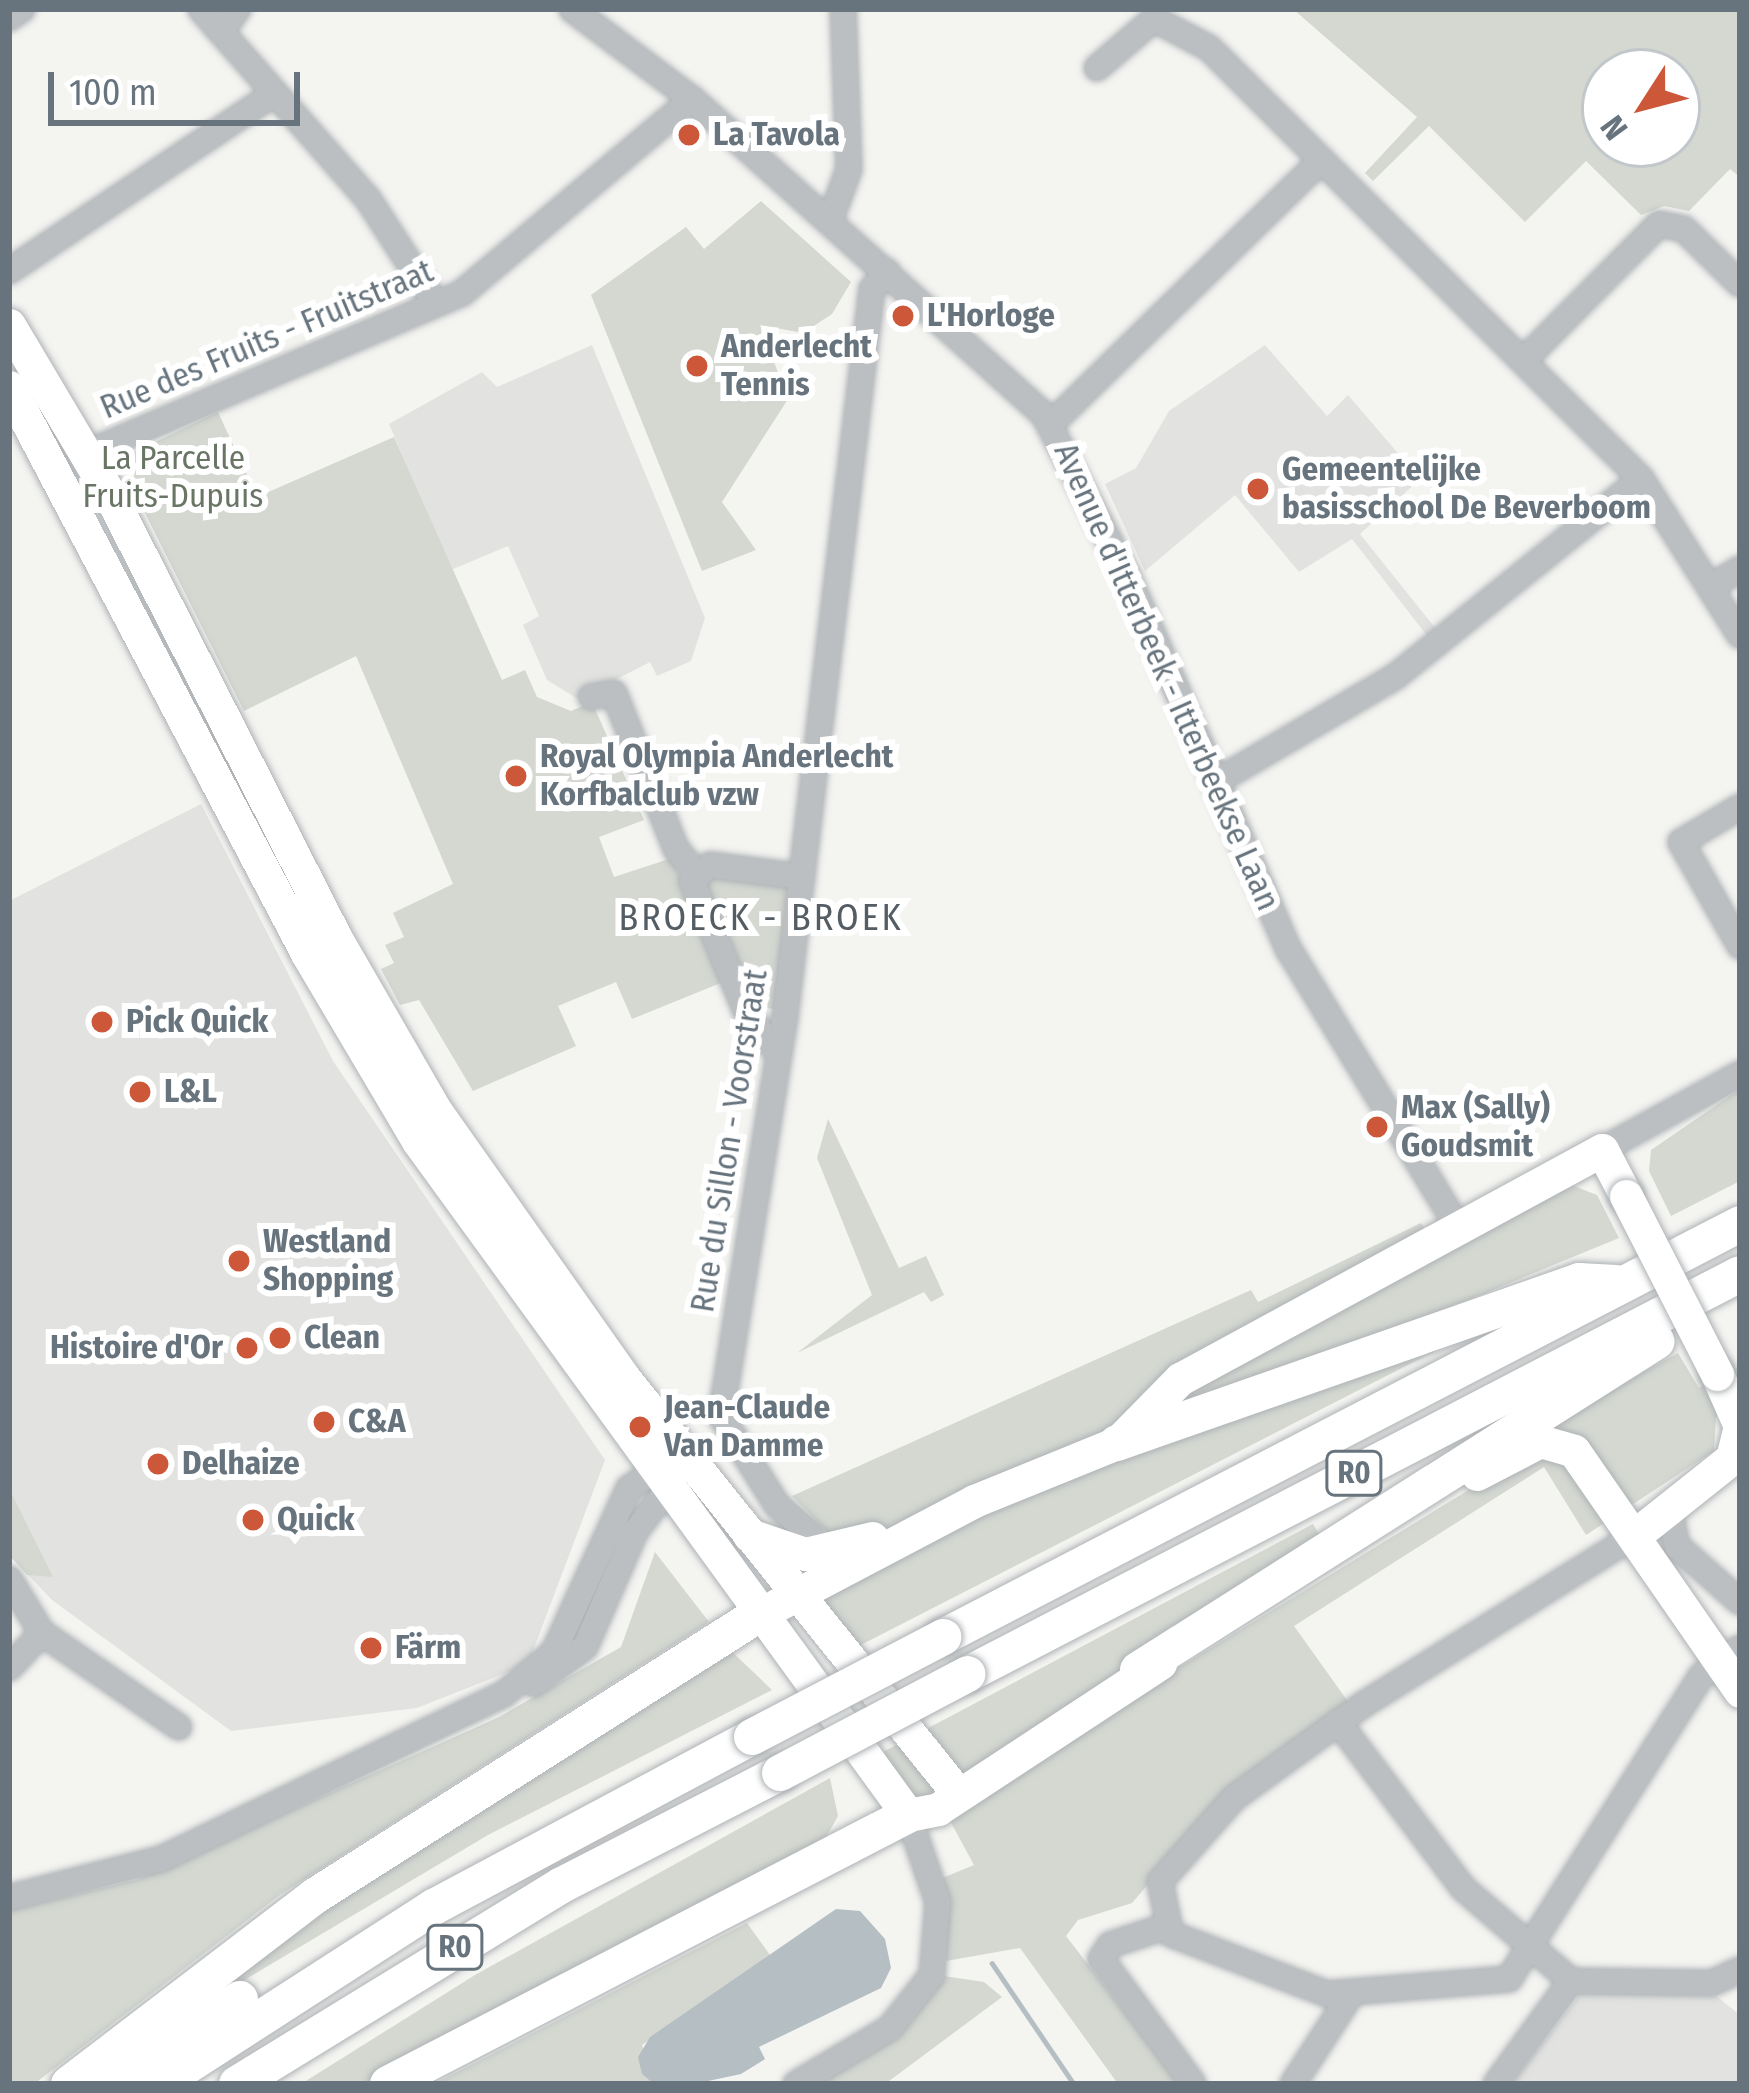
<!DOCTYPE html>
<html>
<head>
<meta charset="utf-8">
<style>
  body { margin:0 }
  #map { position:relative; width:1749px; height:2093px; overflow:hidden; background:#f4f4f1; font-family:"Fira Sans Condensed",sans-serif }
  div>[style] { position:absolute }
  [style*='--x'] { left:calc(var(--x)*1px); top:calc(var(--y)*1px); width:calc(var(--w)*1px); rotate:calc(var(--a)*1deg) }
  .built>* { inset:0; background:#e2e3e1 }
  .green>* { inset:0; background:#d4d8d1 }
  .water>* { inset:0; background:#b5bfc3 }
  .stream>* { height:4.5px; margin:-2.25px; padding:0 2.25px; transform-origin:2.25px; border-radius:2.25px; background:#b5bfc3 }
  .roads { filter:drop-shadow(0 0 3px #afb3b6) drop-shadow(0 0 3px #afb3b6) }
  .minor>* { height:24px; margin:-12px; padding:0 12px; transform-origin:12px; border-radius:12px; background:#bbbfc2 }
  .major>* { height:33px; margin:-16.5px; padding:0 16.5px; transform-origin:16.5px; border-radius:16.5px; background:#fff }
  .highway>* { height:36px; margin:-18px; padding:0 18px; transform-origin:18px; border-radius:18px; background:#fff }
  .bridges { filter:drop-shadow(0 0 3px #afb3b6) drop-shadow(0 0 3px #afb3b6) }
  .major-bridge>* { height:33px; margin:-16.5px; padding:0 16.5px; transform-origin:16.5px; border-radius:16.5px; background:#fff }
  .highway-bridge>* { height:36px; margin:-18px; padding:0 18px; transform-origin:18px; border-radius:18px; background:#fff }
  .dots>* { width:33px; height:33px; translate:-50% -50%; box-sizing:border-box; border:6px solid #fff; border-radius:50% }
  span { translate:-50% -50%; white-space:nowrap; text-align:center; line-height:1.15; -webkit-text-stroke:12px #fff; paint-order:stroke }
  .shield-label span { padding:3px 9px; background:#fff; border:3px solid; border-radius:9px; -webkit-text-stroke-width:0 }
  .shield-label { font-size:30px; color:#67747e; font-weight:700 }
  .poi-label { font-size:33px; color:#67747e; font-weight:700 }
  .left { translate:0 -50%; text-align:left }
  .right { translate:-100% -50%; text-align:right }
  .street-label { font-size:33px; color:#67747e }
  .park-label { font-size:33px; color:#697665 }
  .neighbourhood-label { font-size:36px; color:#545d64; letter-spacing:3px }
  .frame { position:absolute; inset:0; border:12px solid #67747e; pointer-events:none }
  .north { position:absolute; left:1581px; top:48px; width:120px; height:120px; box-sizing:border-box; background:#fff; border:3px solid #c2c7cb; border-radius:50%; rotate:234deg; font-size:33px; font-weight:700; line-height:48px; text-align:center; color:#67747e }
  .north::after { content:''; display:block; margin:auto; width:42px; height:54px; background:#cc5839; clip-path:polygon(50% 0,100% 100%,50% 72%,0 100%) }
  .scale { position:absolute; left:48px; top:72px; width:252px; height:54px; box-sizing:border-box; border:6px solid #67747e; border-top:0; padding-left:15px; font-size:36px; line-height:42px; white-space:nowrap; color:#67747e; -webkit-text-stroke:9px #fff; paint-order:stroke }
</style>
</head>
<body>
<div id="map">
  <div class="built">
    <i style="clip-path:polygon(592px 345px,705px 618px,691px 661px,657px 676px,650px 662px,578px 699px,547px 680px,523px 625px,539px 616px,508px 546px,451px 570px,389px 424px,482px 372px,497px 387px)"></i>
    <i style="clip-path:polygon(1265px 345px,1327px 416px,1348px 395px,1420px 479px,1360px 534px,1436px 629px,1428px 637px,1352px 539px,1299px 572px,1235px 495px,1145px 571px,1105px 484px,1136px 468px,1169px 411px)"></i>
    <i style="clip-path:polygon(201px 804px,333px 1061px,605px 1460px,528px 1664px,417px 1708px,231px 1731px,52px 1600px,9px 1555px,9px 901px)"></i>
    <i style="clip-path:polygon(1583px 1991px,1716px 1996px,1740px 2015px,1740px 2084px,1512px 2084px)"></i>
  </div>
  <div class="green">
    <i style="clip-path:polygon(evenodd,1293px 9px,1740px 9px,1740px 177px,1730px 169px,1689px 211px,1664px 206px,1641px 215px,1586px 161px,1525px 222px,1429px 126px,1373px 181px,1365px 173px,1417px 117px,1293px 9px,1605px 72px,1677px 72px,1677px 144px,1605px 144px,1605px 72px)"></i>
    <i style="clip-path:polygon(761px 201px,851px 282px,832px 314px,803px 333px,760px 325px,788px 399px,722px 502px,756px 550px,702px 571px,591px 295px,686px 227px,704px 249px)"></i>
    <i style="clip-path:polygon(218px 412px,257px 497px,394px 437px,502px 680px,525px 670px,537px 697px,571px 711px,592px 702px,644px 820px,599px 837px,614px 877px,672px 858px,723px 982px,632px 1019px,616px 982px,558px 1006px,576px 1046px,473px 1091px,419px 1000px,400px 1005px,381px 969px,394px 963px,385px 945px,404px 937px,393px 913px,453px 884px,356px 656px,244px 711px,128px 479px,132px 453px)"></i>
    <i style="clip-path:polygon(714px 875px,788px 886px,774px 1009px,753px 1006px,703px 892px)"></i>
    <i style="clip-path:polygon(1740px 1089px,1740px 1181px,1671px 1216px,1649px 1171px,1651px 1150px)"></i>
    <i style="clip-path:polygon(828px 1119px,899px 1268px,926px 1256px,944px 1295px,931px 1302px,924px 1292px,797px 1353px,872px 1295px,817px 1158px)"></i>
    <i style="clip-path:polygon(1566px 1183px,1597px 1195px,1619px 1238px,1434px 1314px,1445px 1346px,849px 1651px,817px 1612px,832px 1536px,792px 1496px,1251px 1290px,1258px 1302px,1421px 1223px,1439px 1251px)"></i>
    <i style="clip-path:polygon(1678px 1353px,1699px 1388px,1740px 1366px,1740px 1402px,1716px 1417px,1714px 1451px,1586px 1535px,1544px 1467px,1294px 1626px,1349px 1703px,1227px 1792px,1132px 1903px,1078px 1920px,1066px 1936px,1180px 2084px,1118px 2084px,1020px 1948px,946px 1961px,940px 1879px,974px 1865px,948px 1817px,902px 1792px,881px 1753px,1313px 1524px,1319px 1534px,1157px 1642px,1175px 1670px,1529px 1453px,1543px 1427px)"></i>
    <i style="clip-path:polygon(9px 1488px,53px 1577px,27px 1575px,9px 1555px)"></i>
    <i style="clip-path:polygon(655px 1552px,709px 1622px,281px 1894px,34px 2084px,9px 2084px,9px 1910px,136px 1880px,499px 1717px,621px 1647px)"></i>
    <i style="clip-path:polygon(727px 1647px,772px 1690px,488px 1835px,184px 2016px,254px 1952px)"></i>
    <i style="clip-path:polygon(830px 1778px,838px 1816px,820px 1848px,363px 2084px,301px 2084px,475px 1975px)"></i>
    <i style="clip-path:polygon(747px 1923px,770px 1955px,642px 2045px,654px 2084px,434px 2084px)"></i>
    <i style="clip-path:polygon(944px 1976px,984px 1982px,1002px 1997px,885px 2084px,817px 2084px,910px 2023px)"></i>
  </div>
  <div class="water">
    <i style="clip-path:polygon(836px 1909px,860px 1911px,885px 1939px,891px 1968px,881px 1988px,759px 2047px,765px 2059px,741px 2074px,694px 2084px,654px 2084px,642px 2074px,638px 2057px,650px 2037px)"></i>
  </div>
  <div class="stream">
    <i style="--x:992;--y:1963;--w:146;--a:55.9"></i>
  </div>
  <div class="roads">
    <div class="minor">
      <i style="--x:201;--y:9;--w:253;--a:48.7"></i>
      <i style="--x:368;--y:199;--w:124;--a:57.2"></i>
      <i style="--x:572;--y:9;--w:150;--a:36.9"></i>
      <i style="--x:692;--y:99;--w:473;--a:41.9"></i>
      <i style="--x:1044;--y:415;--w:182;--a:62.6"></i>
      <i style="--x:1128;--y:577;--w:406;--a:66.7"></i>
      <i style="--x:1289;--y:950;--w:324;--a:58.6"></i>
      <i style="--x:9;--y:18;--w:16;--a:-35"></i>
      <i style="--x:221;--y:32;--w:29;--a:-54"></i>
      <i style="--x:1097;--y:68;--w:75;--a:-40.7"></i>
      <i style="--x:1154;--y:19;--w:62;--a:27.8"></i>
      <i style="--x:1209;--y:48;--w:610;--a:44.93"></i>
      <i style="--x:1641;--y:479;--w:185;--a:57.6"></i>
      <i style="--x:830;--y:221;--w:55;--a:-69.9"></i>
      <i style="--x:849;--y:169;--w:160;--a:-92.1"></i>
      <i style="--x:9;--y:271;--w:318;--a:-33.8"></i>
      <i style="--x:1525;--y:359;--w:190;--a:-45.2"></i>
      <i style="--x:1659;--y:224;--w:25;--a:11"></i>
      <i style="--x:1684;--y:229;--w:78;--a:44.5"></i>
      <i style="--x:1051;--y:424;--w:378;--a:-44.3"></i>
      <i style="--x:87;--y:453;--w:408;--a:-23.1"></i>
      <i style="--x:462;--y:293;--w:301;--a:-40.1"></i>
      <i style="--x:1711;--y:587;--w:34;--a:-32"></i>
      <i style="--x:591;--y:697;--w:23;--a:-10"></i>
      <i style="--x:614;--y:693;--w:168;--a:68.3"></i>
      <i style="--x:676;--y:849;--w:30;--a:50"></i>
      <i style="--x:1219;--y:780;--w:205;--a:-30.4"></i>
      <i style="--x:1396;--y:676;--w:314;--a:-38.8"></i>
      <i style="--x:1740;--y:807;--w:69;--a:149.3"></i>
      <i style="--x:1681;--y:842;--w:120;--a:60.4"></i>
      <i style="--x:777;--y:1052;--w:48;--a:-128.3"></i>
      <i style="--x:747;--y:1014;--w:144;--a:-112.5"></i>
      <i style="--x:692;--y:881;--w:24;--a:-42"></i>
      <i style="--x:710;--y:865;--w:93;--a:7.4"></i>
      <i style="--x:1602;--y:1150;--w:158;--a:-28.8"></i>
      <i style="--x:1681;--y:1499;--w:20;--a:120"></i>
      <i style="--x:1671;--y:1516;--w:31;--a:79"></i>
      <i style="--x:1677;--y:1546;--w:84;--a:41.6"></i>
      <i style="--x:1634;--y:1536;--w:318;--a:148.1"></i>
      <i style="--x:1364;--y:1704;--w:160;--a:144.1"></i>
      <i style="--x:1234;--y:1798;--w:112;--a:131.4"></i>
      <i style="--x:1160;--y:1882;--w:53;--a:78.1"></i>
      <i style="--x:1171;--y:1934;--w:167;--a:21"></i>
      <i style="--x:1327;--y:1994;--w:183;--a:-4.7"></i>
      <i style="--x:1509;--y:1979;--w:359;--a:-57.6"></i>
      <i style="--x:1701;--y:1676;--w:48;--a:-35.7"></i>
      <i style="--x:830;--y:1550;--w:70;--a:-139.7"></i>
      <i style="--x:777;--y:1505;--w:105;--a:-122.2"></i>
      <i style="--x:721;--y:1416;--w:404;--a:-80.9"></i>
      <i style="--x:785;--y:1017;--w:733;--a:-83.19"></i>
      <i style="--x:872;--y:289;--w:23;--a:-49"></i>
      <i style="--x:9;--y:1579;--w:63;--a:58.6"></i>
      <i style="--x:42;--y:1633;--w:166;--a:34.5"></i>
      <i style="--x:9;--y:1668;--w:48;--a:-46.7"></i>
      <i style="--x:534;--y:1684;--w:63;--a:-36"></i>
      <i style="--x:585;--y:1647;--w:125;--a:-66.5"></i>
      <i style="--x:635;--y:1532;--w:69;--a:-52.6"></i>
      <i style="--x:1338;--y:1722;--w:209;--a:53"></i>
      <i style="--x:1464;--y:1889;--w:141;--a:40.7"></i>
      <i style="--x:9;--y:1898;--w:157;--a:-14.4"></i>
      <i style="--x:161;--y:1859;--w:381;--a:-25.7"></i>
      <i style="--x:504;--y:1694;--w:65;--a:-40"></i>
      <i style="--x:554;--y:1652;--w:180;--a:-65.4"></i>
      <i style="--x:629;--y:1488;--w:48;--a:-33"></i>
      <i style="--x:1167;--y:1926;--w:60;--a:161.6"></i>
      <i style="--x:1110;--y:1945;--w:17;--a:123"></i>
      <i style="--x:1101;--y:1959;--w:155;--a:53.6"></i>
      <i style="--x:796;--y:2084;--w:109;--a:-30.8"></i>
      <i style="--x:890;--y:2028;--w:68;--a:-51.6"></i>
      <i style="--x:932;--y:1975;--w:73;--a:-85.3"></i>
      <i style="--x:938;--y:1902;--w:92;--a:-109"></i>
      <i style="--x:1293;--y:2084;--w:105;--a:-57.1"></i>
      <i style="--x:1496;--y:2084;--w:127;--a:-53.9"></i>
      <i style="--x:1571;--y:1981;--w:141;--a:0.8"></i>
      <i style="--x:1712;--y:1983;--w:31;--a:-25"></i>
    </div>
    <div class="major">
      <i style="--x:9;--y:325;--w:198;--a:59.3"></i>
      <i style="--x:110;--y:495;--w:494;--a:63"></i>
      <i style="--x:334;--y:935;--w:202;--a:60"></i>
      <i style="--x:435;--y:1110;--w:328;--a:54.8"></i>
      <i style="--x:624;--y:1378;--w:528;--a:51.22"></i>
      <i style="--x:9;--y:387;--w:642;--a:62.24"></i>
      <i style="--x:308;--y:955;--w:216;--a:59.4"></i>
      <i style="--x:418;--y:1141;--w:833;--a:53.98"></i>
      <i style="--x:908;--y:1815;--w:31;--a:-11"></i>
      <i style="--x:938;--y:1809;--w:266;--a:-33.3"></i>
      <i style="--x:1477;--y:1474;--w:71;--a:-27.6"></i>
      <i style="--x:1540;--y:1441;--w:35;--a:16"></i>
      <i style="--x:1574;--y:1451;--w:292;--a:55.3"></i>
      <i style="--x:749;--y:1535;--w:59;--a:18.7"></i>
      <i style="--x:805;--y:1554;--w:69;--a:-13.4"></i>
      <i style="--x:1634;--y:1536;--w:125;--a:-38.5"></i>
      <i style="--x:1732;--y:1458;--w:33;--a:-76"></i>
      <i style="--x:1740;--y:1426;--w:57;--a:-113.9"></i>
      <i style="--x:777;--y:1605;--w:223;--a:-27.8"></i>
      <i style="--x:974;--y:1501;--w:154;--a:-22.1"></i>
      <i style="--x:1117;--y:1443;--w:90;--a:-45.5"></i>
      <i style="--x:1180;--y:1379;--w:480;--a:-28.5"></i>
      <i style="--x:1602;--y:1150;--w:52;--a:62.4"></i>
    </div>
    <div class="highway">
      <i style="--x:1117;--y:1443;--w:490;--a:-19.3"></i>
      <i style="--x:1579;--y:1281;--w:37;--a:3"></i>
      <i style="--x:943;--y:1637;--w:898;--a:-27.39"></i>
      <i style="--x:1138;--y:1670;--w:614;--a:-32.37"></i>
      <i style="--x:968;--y:1674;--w:869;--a:-27.39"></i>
      <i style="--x:69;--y:2084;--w:310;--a:-37.4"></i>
      <i style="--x:315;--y:1896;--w:528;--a:-32.4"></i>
      <i style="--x:108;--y:2084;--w:157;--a:-32.8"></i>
      <i style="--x:159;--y:2084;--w:327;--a:-32.8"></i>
      <i style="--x:434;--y:1907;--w:361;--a:-28.1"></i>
      <i style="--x:237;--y:2084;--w:379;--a:-31.5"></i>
      <i style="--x:560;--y:1886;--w:247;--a:-27.2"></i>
      <i style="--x:388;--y:2084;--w:585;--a:-27.35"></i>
    </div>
  </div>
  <div class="bridges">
    <div class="major-bridge">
      <i style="--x:1626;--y:1196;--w:200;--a:62.9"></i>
    </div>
    <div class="highway-bridge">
      <i style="--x:752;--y:1737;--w:216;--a:-27.6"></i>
      <i style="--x:780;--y:1773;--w:212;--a:-27.8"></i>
    </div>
  </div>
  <div class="dots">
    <i style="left:689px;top:135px;background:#cc5839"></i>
    <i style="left:903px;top:316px;background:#cc5839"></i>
    <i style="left:697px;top:366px;background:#cc5839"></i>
    <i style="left:1258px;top:489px;background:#cc5839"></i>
    <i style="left:516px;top:776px;background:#cc5839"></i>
    <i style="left:102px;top:1022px;background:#cc5839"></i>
    <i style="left:140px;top:1092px;background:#cc5839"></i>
    <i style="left:1377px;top:1127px;background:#cc5839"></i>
    <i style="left:239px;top:1261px;background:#cc5839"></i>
    <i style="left:280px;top:1338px;background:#cc5839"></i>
    <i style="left:247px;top:1348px;background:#cc5839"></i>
    <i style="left:324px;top:1422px;background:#cc5839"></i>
    <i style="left:640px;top:1427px;background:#cc5839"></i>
    <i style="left:158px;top:1464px;background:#cc5839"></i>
    <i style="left:253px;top:1520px;background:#cc5839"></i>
    <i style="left:371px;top:1648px;background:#cc5839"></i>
  </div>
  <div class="shield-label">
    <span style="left:1354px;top:1473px">R0</span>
    <span style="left:455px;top:1947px">R0</span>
  </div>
  <div class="poi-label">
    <span class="left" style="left:713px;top:135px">La Tavola</span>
    <span class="left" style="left:927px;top:316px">L'Horloge</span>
    <span class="left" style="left:721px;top:366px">Anderlecht<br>Tennis</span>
    <span class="left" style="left:1282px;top:489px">Gemeentelijke<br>basisschool De Beverboom</span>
    <span class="left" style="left:540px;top:776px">Royal Olympia Anderlecht<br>Korfbalclub vzw</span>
    <span class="left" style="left:126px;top:1022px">Pick Quick</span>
    <span class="left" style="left:164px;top:1092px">L&amp;L</span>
    <span class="left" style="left:1401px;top:1127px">Max (Sally)<br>Goudsmit</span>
    <span class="left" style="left:263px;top:1261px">Westland<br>Shopping</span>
    <span class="left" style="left:304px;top:1338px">Clean</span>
    <span class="right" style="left:223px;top:1348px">Histoire d'Or</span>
    <span class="left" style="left:664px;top:1427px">Jean-Claude<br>Van Damme</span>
    <span class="left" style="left:348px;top:1422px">C&amp;A</span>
    <span class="left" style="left:182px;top:1464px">Delhaize</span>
    <span class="left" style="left:277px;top:1520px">Quick</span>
    <span class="left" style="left:395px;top:1648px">Färm</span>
  </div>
  <div class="street-label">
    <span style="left:267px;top:340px;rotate:-23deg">Rue des Fruits - Fruitstraat</span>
    <span style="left:1166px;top:677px;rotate:66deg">Avenue d'Itterbeek - Itterbeekse Laan</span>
    <span style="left:730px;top:1141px;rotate:-81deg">Rue du Sillon - Voorstraat</span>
  </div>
  <div class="park-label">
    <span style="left:173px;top:478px">La Parcelle<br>Fruits-Dupuis</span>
  </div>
  <div class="neighbourhood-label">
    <span style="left:761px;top:919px">BROECK - BROEK</span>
  </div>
  <div class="frame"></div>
  <div class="north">N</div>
  <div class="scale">100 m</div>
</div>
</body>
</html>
